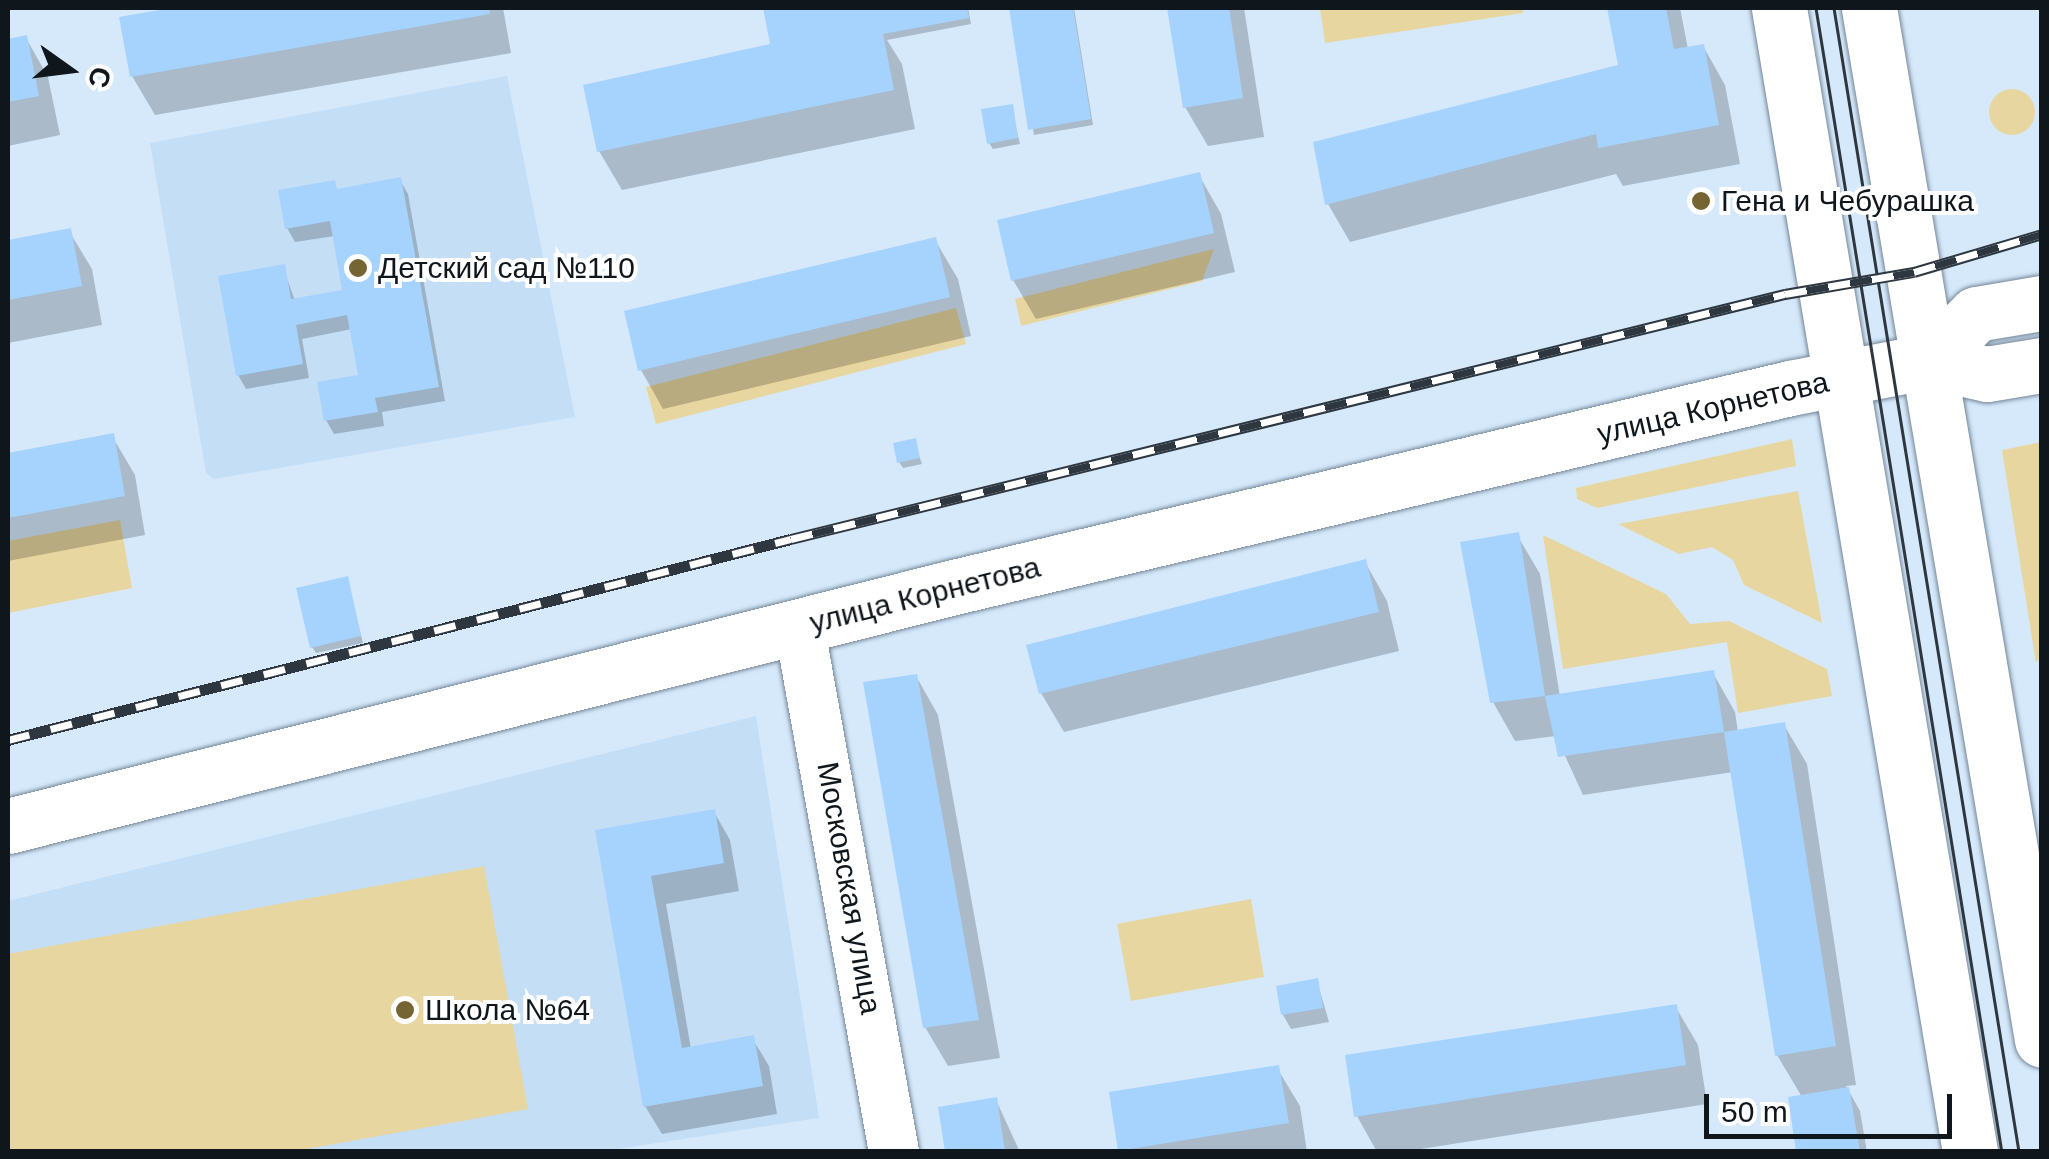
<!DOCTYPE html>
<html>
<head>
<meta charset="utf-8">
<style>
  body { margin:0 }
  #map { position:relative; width:2049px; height:1159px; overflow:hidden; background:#d5e9fb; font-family:Arial,sans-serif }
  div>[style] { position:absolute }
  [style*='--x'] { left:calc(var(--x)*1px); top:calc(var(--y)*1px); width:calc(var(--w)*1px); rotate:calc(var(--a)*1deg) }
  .built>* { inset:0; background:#c4def6 }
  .green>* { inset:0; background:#e8d6a0 }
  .round { border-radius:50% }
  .shadow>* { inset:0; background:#0003 }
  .building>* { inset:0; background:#a6d3fd }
  .roads { filter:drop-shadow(0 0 2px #748696) drop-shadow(0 0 2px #748696) }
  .minor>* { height:50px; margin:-25px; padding:0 25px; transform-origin:25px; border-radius:25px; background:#fff }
  .major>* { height:55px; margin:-27.5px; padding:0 27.5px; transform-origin:27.5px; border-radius:27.5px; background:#fff }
  .highway>* { height:55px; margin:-27.5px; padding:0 27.5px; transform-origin:27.5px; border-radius:27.5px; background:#fff }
  .tram>* { height:2.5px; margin:-1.25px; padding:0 1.25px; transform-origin:1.25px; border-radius:1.25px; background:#2e373f }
  .rail>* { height:11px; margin-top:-5.5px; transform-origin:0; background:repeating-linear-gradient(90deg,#fff 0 22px,#2e373f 0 44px); box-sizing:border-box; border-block:2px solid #2e373f }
  .dots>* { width:28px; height:28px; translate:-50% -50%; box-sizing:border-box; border:5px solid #fff; border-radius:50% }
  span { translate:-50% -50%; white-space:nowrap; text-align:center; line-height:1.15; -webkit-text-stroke:8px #fff; paint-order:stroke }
  .poi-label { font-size:30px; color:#0f161c }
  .left { translate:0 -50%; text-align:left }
  .street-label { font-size:30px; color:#0f161c }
  .frame { position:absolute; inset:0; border:10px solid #0f161c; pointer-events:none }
  .north { position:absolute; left:20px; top:20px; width:100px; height:100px; -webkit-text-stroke:8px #fff; paint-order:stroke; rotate:104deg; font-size:28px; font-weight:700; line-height:40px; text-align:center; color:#0f161c }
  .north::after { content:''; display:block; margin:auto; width:35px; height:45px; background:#0f161c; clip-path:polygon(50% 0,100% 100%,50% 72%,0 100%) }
  .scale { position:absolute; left:1704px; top:1094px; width:248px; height:45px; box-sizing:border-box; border:5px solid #0f161c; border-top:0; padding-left:12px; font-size:30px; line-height:35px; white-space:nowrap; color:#0f161c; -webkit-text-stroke:8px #fff; paint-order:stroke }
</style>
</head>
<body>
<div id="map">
  <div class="built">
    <i style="clip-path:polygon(507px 76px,575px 417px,214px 479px,206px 473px,150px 143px)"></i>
    <i style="clip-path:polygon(756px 716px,819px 1118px,605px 1151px,8px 1151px,8px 901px)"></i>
  </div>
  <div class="green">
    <i style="clip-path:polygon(1320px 8px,1522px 8px,1523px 13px,1325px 43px)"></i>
    <i class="round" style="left:1989px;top:89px;width:46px;height:46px"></i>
    <i style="clip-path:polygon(1214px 249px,1202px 281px,1021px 326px,1015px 299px)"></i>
    <i style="clip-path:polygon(956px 308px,966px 344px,656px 424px,646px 387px)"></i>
    <i style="clip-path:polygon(1792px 439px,1796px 466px,1597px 508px,1577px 499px,1576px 488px)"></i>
    <i style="clip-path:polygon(2041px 442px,2042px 655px,2036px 663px,2002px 450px)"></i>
    <i style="clip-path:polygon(1798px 491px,1822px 623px,1744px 585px,1733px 560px,1712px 547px,1679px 554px,1618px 524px)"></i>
    <i style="clip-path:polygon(120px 520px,132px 588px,8px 613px,8px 541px)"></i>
    <i style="clip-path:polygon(1543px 535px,1666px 594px,1690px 624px,1729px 621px,1827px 669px,1832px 696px,1738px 713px,1727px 642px,1563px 669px)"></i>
    <i style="clip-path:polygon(484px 866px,528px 1109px,296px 1151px,8px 1151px,8px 954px)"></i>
    <i style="clip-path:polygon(1251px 899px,1264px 977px,1131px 1001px,1117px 924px)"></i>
  </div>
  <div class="shadow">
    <i style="clip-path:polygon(186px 8px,503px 8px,511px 53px,155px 115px,132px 76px,122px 19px)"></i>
    <i style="clip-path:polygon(765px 8px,968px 8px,971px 24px,887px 40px,902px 64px,915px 129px,622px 190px,599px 151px,774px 47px)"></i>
    <i style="clip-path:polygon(1011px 8px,1074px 8px,1093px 125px,1034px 135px)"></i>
    <i style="clip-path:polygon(1170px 8px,1244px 8px,1264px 137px,1208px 146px,1185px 107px)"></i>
    <i style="clip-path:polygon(1610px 8px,1680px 8px,1688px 49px,1703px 46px,1725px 85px,1740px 164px,1623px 186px,1616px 174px,1350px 242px,1328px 204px,1621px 66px)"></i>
    <i style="clip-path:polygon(26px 38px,48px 77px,60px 135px,8px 146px,8px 42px)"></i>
    <i style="clip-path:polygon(1011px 106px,1020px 144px,993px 149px,989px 143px)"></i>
    <i style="clip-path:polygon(1199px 175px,1221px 214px,1235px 272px,1036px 319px,1013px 280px)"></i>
    <i style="clip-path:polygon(400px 180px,408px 194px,445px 401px,382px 412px,384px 426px,334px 434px,326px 420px,361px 377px,352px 329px,302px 339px,309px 378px,246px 389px,238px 375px,283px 267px,295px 301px,345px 292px,335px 236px,295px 242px,287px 228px,333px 182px,338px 191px)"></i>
    <i style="clip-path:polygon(69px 231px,92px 269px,102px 325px,8px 343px,8px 242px)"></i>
    <i style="clip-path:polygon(935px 240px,958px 279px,971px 336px,663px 409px,641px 370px)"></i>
    <i style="clip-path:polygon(112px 436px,135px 475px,145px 535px,8px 561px,8px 456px)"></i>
    <i style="clip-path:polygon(914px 441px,922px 464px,903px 468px,899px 462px)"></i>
    <i style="clip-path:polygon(1517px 535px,1540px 574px,1560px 697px,1713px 673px,1735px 712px,1738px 732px,1784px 725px,1807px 764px,1856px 1085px,1846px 1086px,1860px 1111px,1867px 1152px,1799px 1152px,1802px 1097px,1777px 1055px,1733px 772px,1583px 795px,1556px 736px,1515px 741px,1493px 702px)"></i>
    <i style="clip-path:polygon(1365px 562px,1387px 601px,1399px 651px,1064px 732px,1041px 693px)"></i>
    <i style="clip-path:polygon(347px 579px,363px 643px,316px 653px,312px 647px)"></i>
    <i style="clip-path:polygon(916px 676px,938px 715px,1000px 1058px,948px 1066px,925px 1027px)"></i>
    <i style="clip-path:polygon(714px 812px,730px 840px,739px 891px,666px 904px,691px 1049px,752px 1038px,769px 1066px,777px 1114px,662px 1134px,645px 1106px,598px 832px)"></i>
    <i style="clip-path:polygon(1317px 981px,1329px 1022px,1291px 1029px,1283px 1015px)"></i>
    <i style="clip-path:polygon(1675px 1006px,1698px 1045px,1707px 1104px,1402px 1152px,1377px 1152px,1357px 1116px)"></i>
    <i style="clip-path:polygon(1277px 1068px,1300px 1106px,1307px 1152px,1121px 1152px,1112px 1094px)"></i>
    <i style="clip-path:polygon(996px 1100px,1020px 1152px,947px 1152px)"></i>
  </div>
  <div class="building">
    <i style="clip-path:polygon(171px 8px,489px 8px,490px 14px,130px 77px,119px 17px)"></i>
    <i style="clip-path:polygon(763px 8px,967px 8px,969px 18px,883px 34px,894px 90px,597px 152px,583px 85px,770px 44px)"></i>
    <i style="clip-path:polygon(1009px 8px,1073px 8px,1091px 119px,1028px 130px)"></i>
    <i style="clip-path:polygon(1167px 8px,1229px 8px,1243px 98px,1183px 108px)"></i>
    <i style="clip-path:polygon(1607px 8px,1666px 8px,1674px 49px,1704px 44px,1719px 125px,1598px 148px,1596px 134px,1325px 205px,1313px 142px,1618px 65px)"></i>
    <i style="clip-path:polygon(27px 35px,39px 96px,8px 102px,8px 39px)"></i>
    <i style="clip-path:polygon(1013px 104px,1018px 138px,987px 144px,981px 109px)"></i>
    <i style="clip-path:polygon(1200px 172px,1214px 233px,1011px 281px,997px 220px)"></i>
    <i style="clip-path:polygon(401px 177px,439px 387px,375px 398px,378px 412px,324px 421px,317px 382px,358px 375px,347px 315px,296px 325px,303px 364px,236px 376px,218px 276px,285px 264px,291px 299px,342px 290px,330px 221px,285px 229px,278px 190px,335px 180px,337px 189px)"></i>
    <i style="clip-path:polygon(71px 228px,82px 286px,8px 300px,8px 240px)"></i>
    <i style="clip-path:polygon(936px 237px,950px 297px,638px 371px,624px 311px)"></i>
    <i style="clip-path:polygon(114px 433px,125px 496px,8px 518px,8px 453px)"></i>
    <i style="clip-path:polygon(916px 438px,920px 458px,897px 463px,893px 443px)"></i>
    <i style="clip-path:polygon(1519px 532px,1545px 696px,1714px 670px,1724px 732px,1558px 757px,1545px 696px,1490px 703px,1460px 542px)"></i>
    <i style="clip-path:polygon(1366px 559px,1379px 612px,1039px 694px,1026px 645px)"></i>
    <i style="clip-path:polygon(348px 576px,361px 636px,310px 648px,296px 588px)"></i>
    <i style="clip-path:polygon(917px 674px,979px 1020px,923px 1028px,863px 682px)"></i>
    <i style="clip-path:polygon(1785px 722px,1836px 1046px,1775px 1056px,1724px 732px)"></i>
    <i style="clip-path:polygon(715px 809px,724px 863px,651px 876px,682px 1048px,754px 1035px,763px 1086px,643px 1107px,595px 830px)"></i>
    <i style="clip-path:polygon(1318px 978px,1323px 1008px,1281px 1015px,1276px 986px)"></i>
    <i style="clip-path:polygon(1677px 1004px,1686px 1065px,1354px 1117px,1345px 1055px)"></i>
    <i style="clip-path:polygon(1279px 1065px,1289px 1123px,1118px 1151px,1109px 1092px)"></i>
    <i style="clip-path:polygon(1849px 1087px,1860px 1152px,1796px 1152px,1788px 1097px)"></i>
    <i style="clip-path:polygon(997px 1097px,1005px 1152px,945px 1152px,938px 1107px)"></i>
  </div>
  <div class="roads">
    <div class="minor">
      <i style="--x:799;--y:625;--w:535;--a:79.78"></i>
    </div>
    <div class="major">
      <i style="--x:1929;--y:361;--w:66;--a:-45"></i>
      <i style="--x:1976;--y:314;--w:67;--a:-9.5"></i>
      <i style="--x:8;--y:826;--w:976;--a:-14.18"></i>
      <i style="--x:954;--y:587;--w:859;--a:-13.39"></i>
      <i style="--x:1790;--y:388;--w:142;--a:-11"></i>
      <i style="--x:1929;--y:361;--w:59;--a:12.6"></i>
      <i style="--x:1987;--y:374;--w:56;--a:-9.3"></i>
    </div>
    <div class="highway">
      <i style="--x:1779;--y:8;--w:1160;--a:80.52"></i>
      <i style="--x:1869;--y:8;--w:1046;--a:80.48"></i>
    </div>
  </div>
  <div class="tram">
    <i style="--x:1816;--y:8;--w:1159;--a:80.77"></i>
    <i style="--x:1834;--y:8;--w:1159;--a:80.81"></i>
  </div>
  <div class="rail">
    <i style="--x:8;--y:740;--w:808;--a:-14.4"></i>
    <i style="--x:791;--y:539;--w:1024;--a:-13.85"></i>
    <i style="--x:1785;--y:294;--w:131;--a:-9.7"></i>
    <i style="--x:1914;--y:272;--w:134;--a:-16.5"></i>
  </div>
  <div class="dots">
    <i style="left:1701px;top:201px;background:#756532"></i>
    <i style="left:358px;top:268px;background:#756532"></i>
    <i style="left:405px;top:1010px;background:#756532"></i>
  </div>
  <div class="poi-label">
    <span class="left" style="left:1721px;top:201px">Гена и Чебурашка</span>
    <span class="left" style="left:378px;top:268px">Детский сад №110</span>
    <span class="left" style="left:425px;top:1010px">Школа №64</span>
  </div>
  <div class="street-label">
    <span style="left:1713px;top:408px;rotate:-13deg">улица Корнетова</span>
    <span style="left:925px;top:595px;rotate:-14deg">улица Корнетова</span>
    <span style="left:849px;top:888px;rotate:80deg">Московская улица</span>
  </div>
  <div class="frame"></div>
  <div class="north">С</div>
  <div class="scale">50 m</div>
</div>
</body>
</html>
